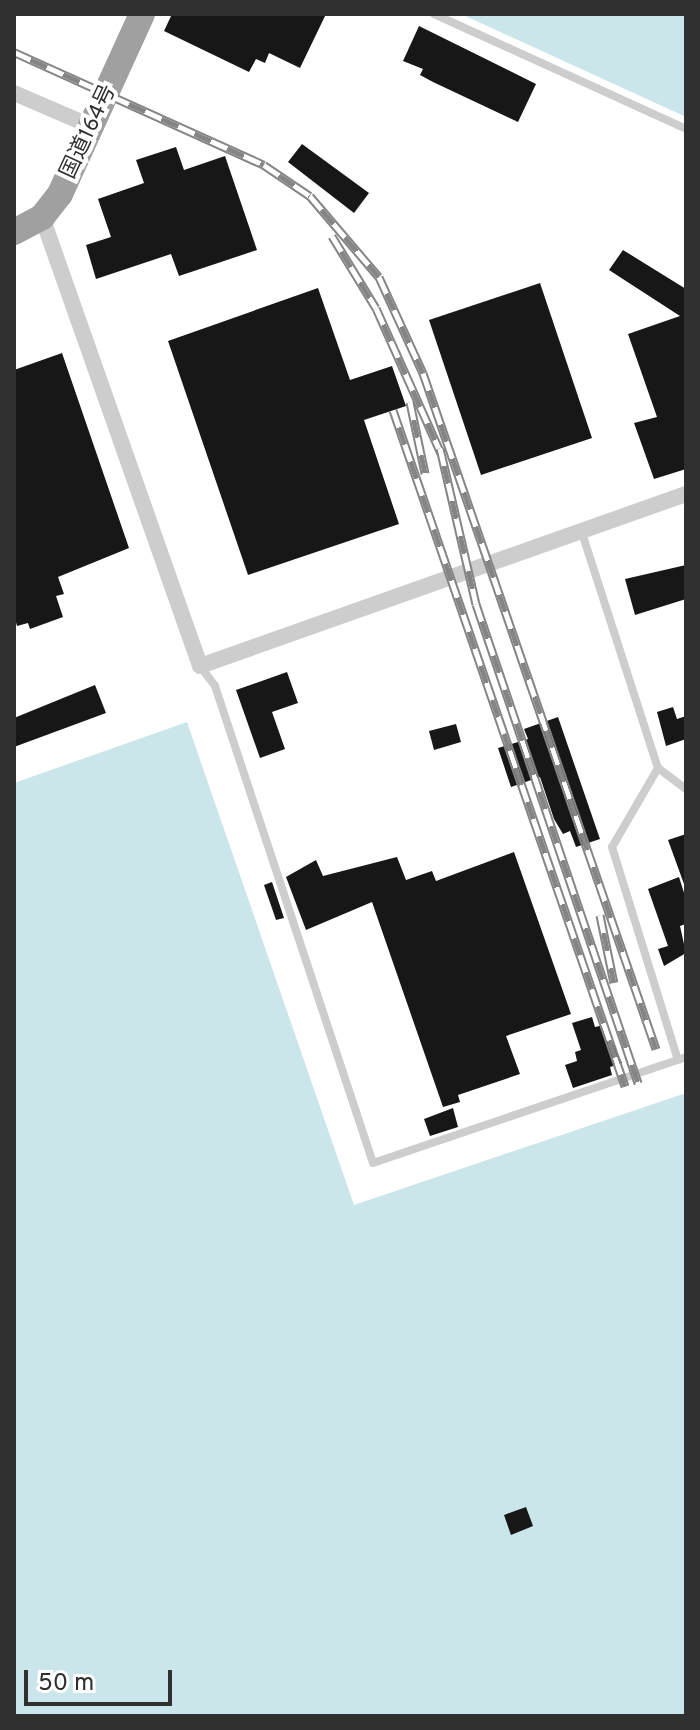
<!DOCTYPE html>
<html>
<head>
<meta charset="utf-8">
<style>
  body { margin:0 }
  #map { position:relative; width:700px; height:1730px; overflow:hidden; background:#fff; font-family:Overpass,"Noto Sans JP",sans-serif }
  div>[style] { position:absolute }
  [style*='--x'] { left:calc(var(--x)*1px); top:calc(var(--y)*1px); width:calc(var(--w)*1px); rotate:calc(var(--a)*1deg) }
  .water>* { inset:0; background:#cbe6eb }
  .building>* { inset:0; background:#171717 }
  .service>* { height:8px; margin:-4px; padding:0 4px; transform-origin:4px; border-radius:4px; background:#cdcdcd }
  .minor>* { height:16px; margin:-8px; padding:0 8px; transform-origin:8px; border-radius:8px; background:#cdcdcd }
  .trunk>* { height:26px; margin:-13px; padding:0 13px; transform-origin:13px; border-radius:13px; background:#a0a0a0 }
  .rail>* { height:9px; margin-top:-4.5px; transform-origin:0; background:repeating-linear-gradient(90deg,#fff 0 18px,#858585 0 36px); box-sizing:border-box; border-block:2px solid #858585 }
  span { translate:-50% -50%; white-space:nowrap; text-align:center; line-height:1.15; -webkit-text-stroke:8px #fff; paint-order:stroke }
  .street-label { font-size:22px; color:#303030 }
  .frame { position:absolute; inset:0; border:16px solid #303030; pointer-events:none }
  .scale { position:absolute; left:24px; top:1670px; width:148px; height:36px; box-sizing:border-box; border:4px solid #303030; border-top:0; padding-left:10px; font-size:24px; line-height:28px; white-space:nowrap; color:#303030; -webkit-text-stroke:6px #fff; paint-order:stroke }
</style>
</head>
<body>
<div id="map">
  <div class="water">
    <i style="clip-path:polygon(461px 14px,686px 14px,686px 117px)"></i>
    <i style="clip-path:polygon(187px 722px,354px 1205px,686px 1093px,686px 1716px,14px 1716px,14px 783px)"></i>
  </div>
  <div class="building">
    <i style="clip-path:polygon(172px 14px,326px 14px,300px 68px,269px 53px,265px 63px,256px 59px,249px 72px,164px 31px)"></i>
    <i style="clip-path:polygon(419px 26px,536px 84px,518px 122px,433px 82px,420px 75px,423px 69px,403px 61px)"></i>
    <i style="clip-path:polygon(302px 144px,369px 193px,354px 213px,288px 162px)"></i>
    <i style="clip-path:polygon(176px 147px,184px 170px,225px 156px,257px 250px,179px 276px,171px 254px,96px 279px,86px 245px,111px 237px,98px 199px,144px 183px,136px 160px)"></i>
    <i style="clip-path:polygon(623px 250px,686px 289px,686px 469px,654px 479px,634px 423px,657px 417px,628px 334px,680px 316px,609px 270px)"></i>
    <i style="clip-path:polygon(540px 283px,592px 438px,481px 475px,429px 320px)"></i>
    <i style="clip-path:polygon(318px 288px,350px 380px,392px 366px,406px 406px,364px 420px,399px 524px,248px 575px,168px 341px)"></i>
    <i style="clip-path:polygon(62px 353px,129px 548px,58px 577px,64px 594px,56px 596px,63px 617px,30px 629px,28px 623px,17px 626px,14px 615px,14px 370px)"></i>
    <i style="clip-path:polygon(686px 565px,686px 599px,635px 615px,625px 579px)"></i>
    <i style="clip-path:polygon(287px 672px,298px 703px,272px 712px,285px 749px,260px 758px,236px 690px)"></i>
    <i style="clip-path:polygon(95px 685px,106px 713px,14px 747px,14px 718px)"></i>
    <i style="clip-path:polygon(673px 707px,677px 719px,686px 716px,686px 739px,666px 746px,657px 712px)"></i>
    <i style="clip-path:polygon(558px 717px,600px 839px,576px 847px,570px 831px,563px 834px,554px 819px,540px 777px,511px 787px,498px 748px,528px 739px,524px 729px)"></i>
    <i style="clip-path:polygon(456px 724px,461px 742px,434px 750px,429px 731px)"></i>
    <i style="clip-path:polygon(686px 834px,686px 883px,684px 884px,668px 840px)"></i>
    <i style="clip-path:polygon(514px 852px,571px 1014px,506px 1036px,520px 1074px,458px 1095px,460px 1102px,443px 1107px,372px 902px,306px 930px,286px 877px,316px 860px,323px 876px,397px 857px,406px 880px,432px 871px,436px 881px)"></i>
    <i style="clip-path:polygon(679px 877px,686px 899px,686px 924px,680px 926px,686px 953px,664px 966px,658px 949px,668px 946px,648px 889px)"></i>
    <i style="clip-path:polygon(272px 882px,284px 918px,276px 920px,264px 885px)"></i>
    <i style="clip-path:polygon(592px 1017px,595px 1027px,604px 1025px,622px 1063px,610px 1067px,612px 1075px,573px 1088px,565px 1065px,577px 1061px,575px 1052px,581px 1050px,572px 1023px)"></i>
    <i style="clip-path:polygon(453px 1108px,458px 1127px,430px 1136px,424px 1119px)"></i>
    <i style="clip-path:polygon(526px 1507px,533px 1526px,511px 1535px,504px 1515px)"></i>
  </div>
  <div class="service">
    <i style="--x:434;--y:14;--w:277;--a:24.5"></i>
    <i style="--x:582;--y:533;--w:247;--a:72.1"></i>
    <i style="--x:658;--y:768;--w:35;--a:37"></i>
    <i style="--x:200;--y:666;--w:25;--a:53"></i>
    <i style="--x:215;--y:686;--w:502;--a:71.67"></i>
    <i style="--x:373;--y:1163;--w:330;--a:-18.7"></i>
    <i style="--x:658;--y:768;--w:91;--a:120.2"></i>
    <i style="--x:612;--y:847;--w:223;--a:72.8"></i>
  </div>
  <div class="minor">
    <i style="--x:14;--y:93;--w:86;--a:23.3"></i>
    <i style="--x:42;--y:217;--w:476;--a:70.6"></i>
    <i style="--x:200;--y:666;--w:516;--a:-19.49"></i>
  </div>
  <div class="trunk">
    <i style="--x:14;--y:232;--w:32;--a:-28"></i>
    <i style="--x:42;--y:217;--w:29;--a:-52"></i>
    <i style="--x:60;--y:194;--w:198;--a:-65.5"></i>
  </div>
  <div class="rail">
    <i style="--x:14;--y:52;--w:274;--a:24.3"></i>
    <i style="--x:264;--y:165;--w:55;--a:34"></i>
    <i style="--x:310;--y:196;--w:106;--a:49.6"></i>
    <i style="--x:379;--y:277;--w:106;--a:65.4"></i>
    <i style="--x:423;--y:373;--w:715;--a:70.98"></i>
    <i style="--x:332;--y:236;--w:84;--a:58.6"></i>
    <i style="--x:376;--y:308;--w:159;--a:65.9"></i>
    <i style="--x:410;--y:402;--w:73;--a:78.1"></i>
    <i style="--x:393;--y:410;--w:715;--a:71.06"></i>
    <i style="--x:440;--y:448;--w:160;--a:77"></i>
    <i style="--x:476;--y:604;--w:506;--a:71.31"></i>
    <i style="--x:600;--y:915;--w:69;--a:78.4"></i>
  </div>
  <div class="street-label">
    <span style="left:89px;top:132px;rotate:-65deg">国道164号</span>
  </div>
  <div class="frame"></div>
  <div class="scale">50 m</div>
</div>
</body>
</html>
